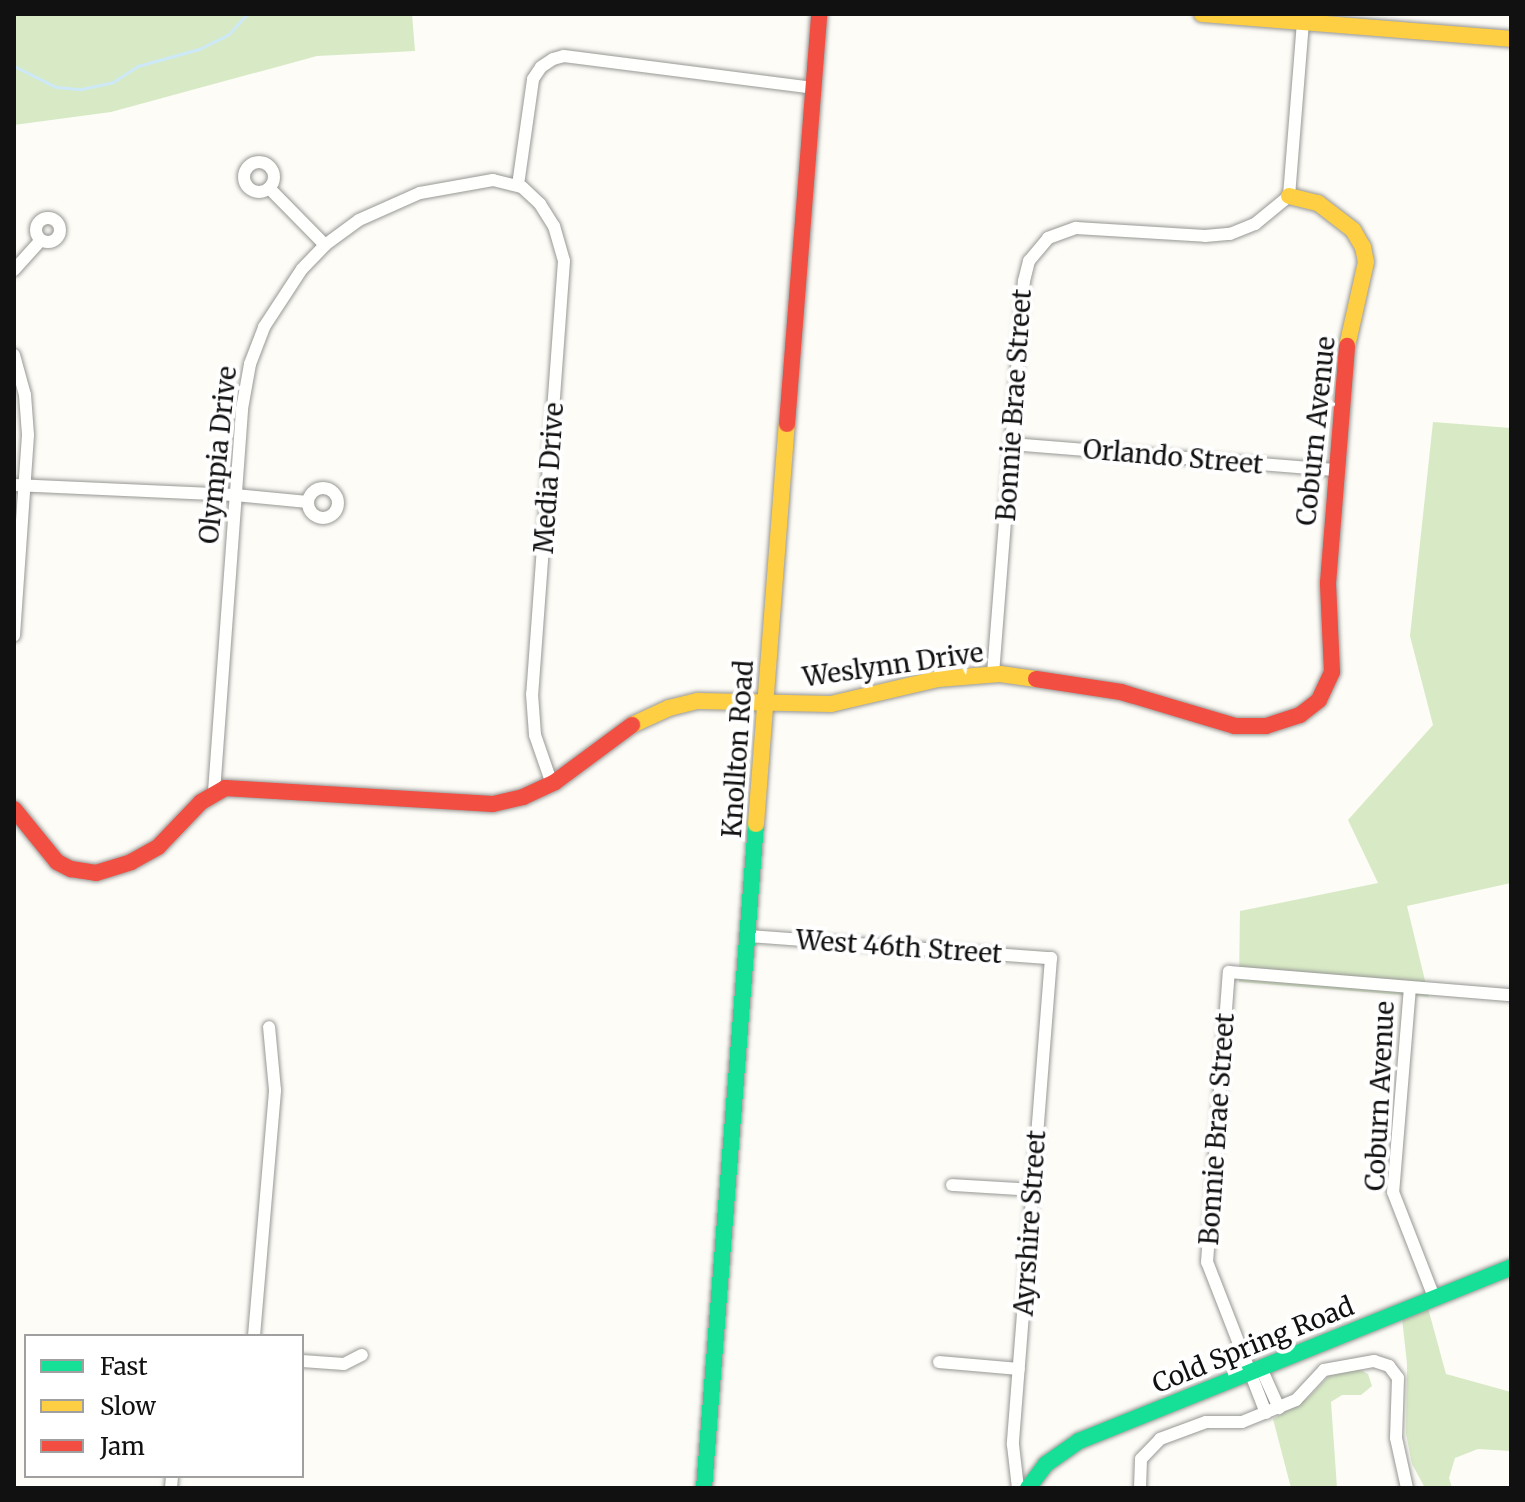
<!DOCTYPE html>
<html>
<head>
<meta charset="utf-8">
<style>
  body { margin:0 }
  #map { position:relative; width:1525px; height:1502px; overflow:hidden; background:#fdfcf7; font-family:Merriweather,serif }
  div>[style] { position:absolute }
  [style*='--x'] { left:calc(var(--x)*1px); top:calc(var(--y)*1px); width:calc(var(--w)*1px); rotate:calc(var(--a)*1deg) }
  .forest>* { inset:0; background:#d8eac5 }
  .stream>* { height:3px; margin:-1.5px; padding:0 1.5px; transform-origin:1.5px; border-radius:1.5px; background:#cde8f7 }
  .roads { filter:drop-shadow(0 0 2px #979795) drop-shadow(0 0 2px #979795) }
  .street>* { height:12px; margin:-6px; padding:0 6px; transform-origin:6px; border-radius:6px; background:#fffffe }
  .street>.ring { margin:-6px; padding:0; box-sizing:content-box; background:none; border:12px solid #fffffe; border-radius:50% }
  .fast>* { height:16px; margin:-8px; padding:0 8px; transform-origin:8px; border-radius:8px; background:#16e098 }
  .slow>* { height:16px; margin:-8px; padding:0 8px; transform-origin:8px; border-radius:8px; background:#ffcf43 }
  .jam>* { height:16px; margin:-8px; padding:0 8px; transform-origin:8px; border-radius:8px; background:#f24e42 }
  span { translate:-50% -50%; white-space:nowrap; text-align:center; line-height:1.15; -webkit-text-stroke:8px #fff; paint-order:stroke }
  .street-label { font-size:26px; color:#111 }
  .frame { position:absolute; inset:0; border:16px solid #111; pointer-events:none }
  .legend { position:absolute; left:24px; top:1334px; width:280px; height:144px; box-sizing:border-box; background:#fff; border:2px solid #a0a0a0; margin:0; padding:10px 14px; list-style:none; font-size:24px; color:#111 }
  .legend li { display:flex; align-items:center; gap:16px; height:40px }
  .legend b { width:40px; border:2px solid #a0a0a0 }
</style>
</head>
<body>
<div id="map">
  <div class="forest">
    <i style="clip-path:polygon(14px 14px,412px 14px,415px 51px,317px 56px,111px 112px,14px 125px)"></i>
    <i style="clip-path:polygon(1433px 422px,1511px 428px,1511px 883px,1407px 906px,1429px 997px,1239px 982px,1240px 911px,1378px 883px,1348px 820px,1433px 725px,1410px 636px)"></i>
    <i style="clip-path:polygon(1428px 1308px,1446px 1374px,1511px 1392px,1511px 1451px,1478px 1449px,1455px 1458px,1449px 1478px,1452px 1488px,1425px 1488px,1412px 1464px,1406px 1434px,1407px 1364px,1402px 1318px)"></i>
    <i style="clip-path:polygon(1357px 1368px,1368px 1374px,1372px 1386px,1361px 1395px,1342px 1395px,1331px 1402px,1337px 1488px,1291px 1488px,1273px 1419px,1308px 1398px,1331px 1374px)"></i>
  </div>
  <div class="stream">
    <i style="--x:14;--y:66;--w:47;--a:26.6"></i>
    <i style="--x:56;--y:87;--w:25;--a:5"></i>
    <i style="--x:81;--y:89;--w:33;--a:-12"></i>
    <i style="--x:113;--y:82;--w:30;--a:-33"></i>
    <i style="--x:138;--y:66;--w:63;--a:-15.6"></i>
    <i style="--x:199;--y:49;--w:32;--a:-26"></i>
    <i style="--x:228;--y:35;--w:28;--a:-48"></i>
  </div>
  <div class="roads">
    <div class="street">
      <i class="ring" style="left:244px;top:162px;width:18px;height:18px"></i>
      <i style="--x:518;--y:185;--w:107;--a:-81.9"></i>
      <i style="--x:533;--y:79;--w:14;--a:-56"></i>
      <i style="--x:541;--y:67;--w:14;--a:-34"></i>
      <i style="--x:553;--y:59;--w:11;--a:-15"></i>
      <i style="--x:564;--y:56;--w:251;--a:7.3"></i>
      <i style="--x:269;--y:188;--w:80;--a:45.5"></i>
      <i class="ring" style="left:36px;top:218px;width:12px;height:12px"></i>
      <i style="--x:14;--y:270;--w:40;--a:-48"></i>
      <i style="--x:14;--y:355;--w:41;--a:74.6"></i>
      <i style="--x:25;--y:395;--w:40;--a:85.7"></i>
      <i style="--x:28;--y:435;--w:201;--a:94"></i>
      <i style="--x:1011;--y:444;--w:325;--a:4.6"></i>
      <i style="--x:14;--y:485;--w:221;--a:2.6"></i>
      <i style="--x:235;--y:495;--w:73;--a:5.5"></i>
      <i class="ring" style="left:308px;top:488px;width:18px;height:18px"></i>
      <i style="--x:993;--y:674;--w:394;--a:-85.5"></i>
      <i style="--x:1024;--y:281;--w:21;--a:-76"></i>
      <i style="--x:1029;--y:261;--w:30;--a:-50"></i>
      <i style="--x:1048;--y:238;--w:30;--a:-20"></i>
      <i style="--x:1076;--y:228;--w:129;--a:3.5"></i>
      <i style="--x:1205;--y:236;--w:25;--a:-5"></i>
      <i style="--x:1230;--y:234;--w:27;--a:-22"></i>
      <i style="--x:1255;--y:224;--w:44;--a:-39.5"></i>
      <i style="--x:1289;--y:196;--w:175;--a:-85.4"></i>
      <i style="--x:214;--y:792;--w:384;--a:-85.8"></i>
      <i style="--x:242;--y:409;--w:46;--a:-79.9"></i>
      <i style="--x:250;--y:364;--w:40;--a:-69"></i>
      <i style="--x:264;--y:327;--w:69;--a:-56.8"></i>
      <i style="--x:302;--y:269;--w:33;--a:-46"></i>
      <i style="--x:325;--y:245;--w:42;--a:-36.3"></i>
      <i style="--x:359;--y:220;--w:67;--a:-23.9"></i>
      <i style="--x:420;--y:193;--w:74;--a:-10.1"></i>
      <i style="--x:493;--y:180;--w:30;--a:14"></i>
      <i style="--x:522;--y:187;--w:25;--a:43"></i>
      <i style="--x:540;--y:204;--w:26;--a:58"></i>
      <i style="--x:554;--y:226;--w:36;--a:74"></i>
      <i style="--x:564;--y:261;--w:434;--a:94.2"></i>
      <i style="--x:532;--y:694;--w:41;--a:85.8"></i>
      <i style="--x:535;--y:735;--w:52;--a:70.9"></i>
      <i style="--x:748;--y:936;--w:304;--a:4.2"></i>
      <i style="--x:1051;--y:958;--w:488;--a:94.5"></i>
      <i style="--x:1013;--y:1445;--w:43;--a:83.4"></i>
      <i style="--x:1410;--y:987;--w:206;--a:94.7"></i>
      <i style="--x:1393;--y:1192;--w:113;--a:68.7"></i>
      <i style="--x:952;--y:1185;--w:81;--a:3.5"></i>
      <i style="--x:254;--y:1336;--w:247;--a:-85.1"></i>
      <i style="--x:275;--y:1090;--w:63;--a:-95.4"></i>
      <i style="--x:302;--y:1361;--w:42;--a:4.1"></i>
      <i style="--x:344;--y:1364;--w:20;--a:-27"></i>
      <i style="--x:939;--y:1362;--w:80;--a:5"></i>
      <i style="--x:1261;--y:1368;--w:44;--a:65.8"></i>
      <i style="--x:1266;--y:1413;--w:162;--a:-111.3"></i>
      <i style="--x:1207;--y:1262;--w:291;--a:-85.7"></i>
      <i style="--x:1229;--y:972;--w:283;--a:4.7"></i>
      <i style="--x:171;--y:1488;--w:12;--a:-85"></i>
      <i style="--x:1140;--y:1488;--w:29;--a:-88"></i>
      <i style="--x:1141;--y:1459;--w:28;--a:-46"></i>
      <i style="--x:1160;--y:1439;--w:49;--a:-20.3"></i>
      <i style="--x:1206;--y:1422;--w:36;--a:0"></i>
      <i style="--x:1242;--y:1422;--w:58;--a:-22.2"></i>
      <i style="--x:1296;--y:1400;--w:41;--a:-47"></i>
      <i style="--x:1324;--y:1370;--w:51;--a:-10.2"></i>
      <i style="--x:1374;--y:1361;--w:16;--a:18"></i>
      <i style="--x:1389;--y:1366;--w:15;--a:53"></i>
      <i style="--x:1398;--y:1378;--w:60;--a:91.9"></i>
      <i style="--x:1396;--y:1438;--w:51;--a:77.6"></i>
    </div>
    <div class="fast">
      <i style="--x:704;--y:1488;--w:666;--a:-85.52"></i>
      <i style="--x:1028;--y:1488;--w:30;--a:-53"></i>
      <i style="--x:1046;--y:1464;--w:40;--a:-34.9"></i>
      <i style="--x:1079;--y:1441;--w:466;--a:-21.9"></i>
    </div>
    <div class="slow">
      <i style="--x:1202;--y:14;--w:310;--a:4.6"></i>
      <i style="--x:1289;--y:196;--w:30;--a:14"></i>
      <i style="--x:1318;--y:203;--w:44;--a:37.6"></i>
      <i style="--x:1353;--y:230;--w:20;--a:60"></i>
      <i style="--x:1363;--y:247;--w:15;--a:79"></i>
      <i style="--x:1366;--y:262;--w:86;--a:102.7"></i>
      <i style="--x:632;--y:725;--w:41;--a:-24.7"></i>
      <i style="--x:669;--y:708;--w:30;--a:-14"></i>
      <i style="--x:698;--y:701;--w:133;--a:1.3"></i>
      <i style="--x:831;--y:704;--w:110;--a:-13.2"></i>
      <i style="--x:938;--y:679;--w:62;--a:-4.6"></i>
      <i style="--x:1000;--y:674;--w:36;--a:8"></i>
      <i style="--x:756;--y:824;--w:401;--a:-85.6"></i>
    </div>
    <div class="jam">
      <i style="--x:787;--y:424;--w:411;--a:-85.5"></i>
      <i style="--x:1036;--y:679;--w:86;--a:8.7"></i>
      <i style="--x:1121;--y:692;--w:119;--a:16.6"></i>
      <i style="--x:1235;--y:726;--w:31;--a:0"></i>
      <i style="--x:1266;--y:726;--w:36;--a:-18"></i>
      <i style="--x:1300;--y:715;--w:24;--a:-38"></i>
      <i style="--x:1319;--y:700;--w:31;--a:-65"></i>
      <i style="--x:1332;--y:672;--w:89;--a:-92.6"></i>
      <i style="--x:1328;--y:583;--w:238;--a:-85.4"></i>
      <i style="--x:14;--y:809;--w:68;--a:50.9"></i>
      <i style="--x:57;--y:862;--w:16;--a:27"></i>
      <i style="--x:71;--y:869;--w:25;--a:9"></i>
      <i style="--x:96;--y:873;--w:37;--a:-17"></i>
      <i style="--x:131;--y:862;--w:31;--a:-29"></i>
      <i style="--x:158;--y:847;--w:62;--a:-46.3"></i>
      <i style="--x:201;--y:802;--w:28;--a:-30"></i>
      <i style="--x:225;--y:788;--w:268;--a:3.4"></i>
      <i style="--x:493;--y:804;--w:31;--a:-13"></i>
      <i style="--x:523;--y:797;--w:35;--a:-25"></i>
      <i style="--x:555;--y:782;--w:96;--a:-36.5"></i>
    </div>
  </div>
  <div class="street-label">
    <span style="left:1014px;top:405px;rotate:-86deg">Bonnie Brae Street</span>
    <span style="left:1316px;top:431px;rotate:-84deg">Coburn Avenue</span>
    <span style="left:218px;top:455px;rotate:-84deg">Olympia Drive</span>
    <span style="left:1173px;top:457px;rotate:5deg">Orlando Street</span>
    <span style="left:549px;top:478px;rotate:-86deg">Media Drive</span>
    <span style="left:893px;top:665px;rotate:-8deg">Weslynn Drive</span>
    <span style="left:738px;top:749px;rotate:-86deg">Knollton Road</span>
    <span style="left:899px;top:947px;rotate:4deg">West 46th Street</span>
    <span style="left:1380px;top:1096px;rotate:-87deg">Coburn Avenue</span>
    <span style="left:1217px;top:1129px;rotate:-86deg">Bonnie Brae Street</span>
    <span style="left:1030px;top:1223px;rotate:-86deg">Ayrshire Street</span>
    <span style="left:1253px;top:1345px;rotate:-22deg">Cold Spring Road</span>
  </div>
  <div class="frame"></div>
  <ul class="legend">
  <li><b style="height:10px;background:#16e098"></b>Fast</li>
  <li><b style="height:10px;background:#ffcf43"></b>Slow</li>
  <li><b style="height:10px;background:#f24e42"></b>Jam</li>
  </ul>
</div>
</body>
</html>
